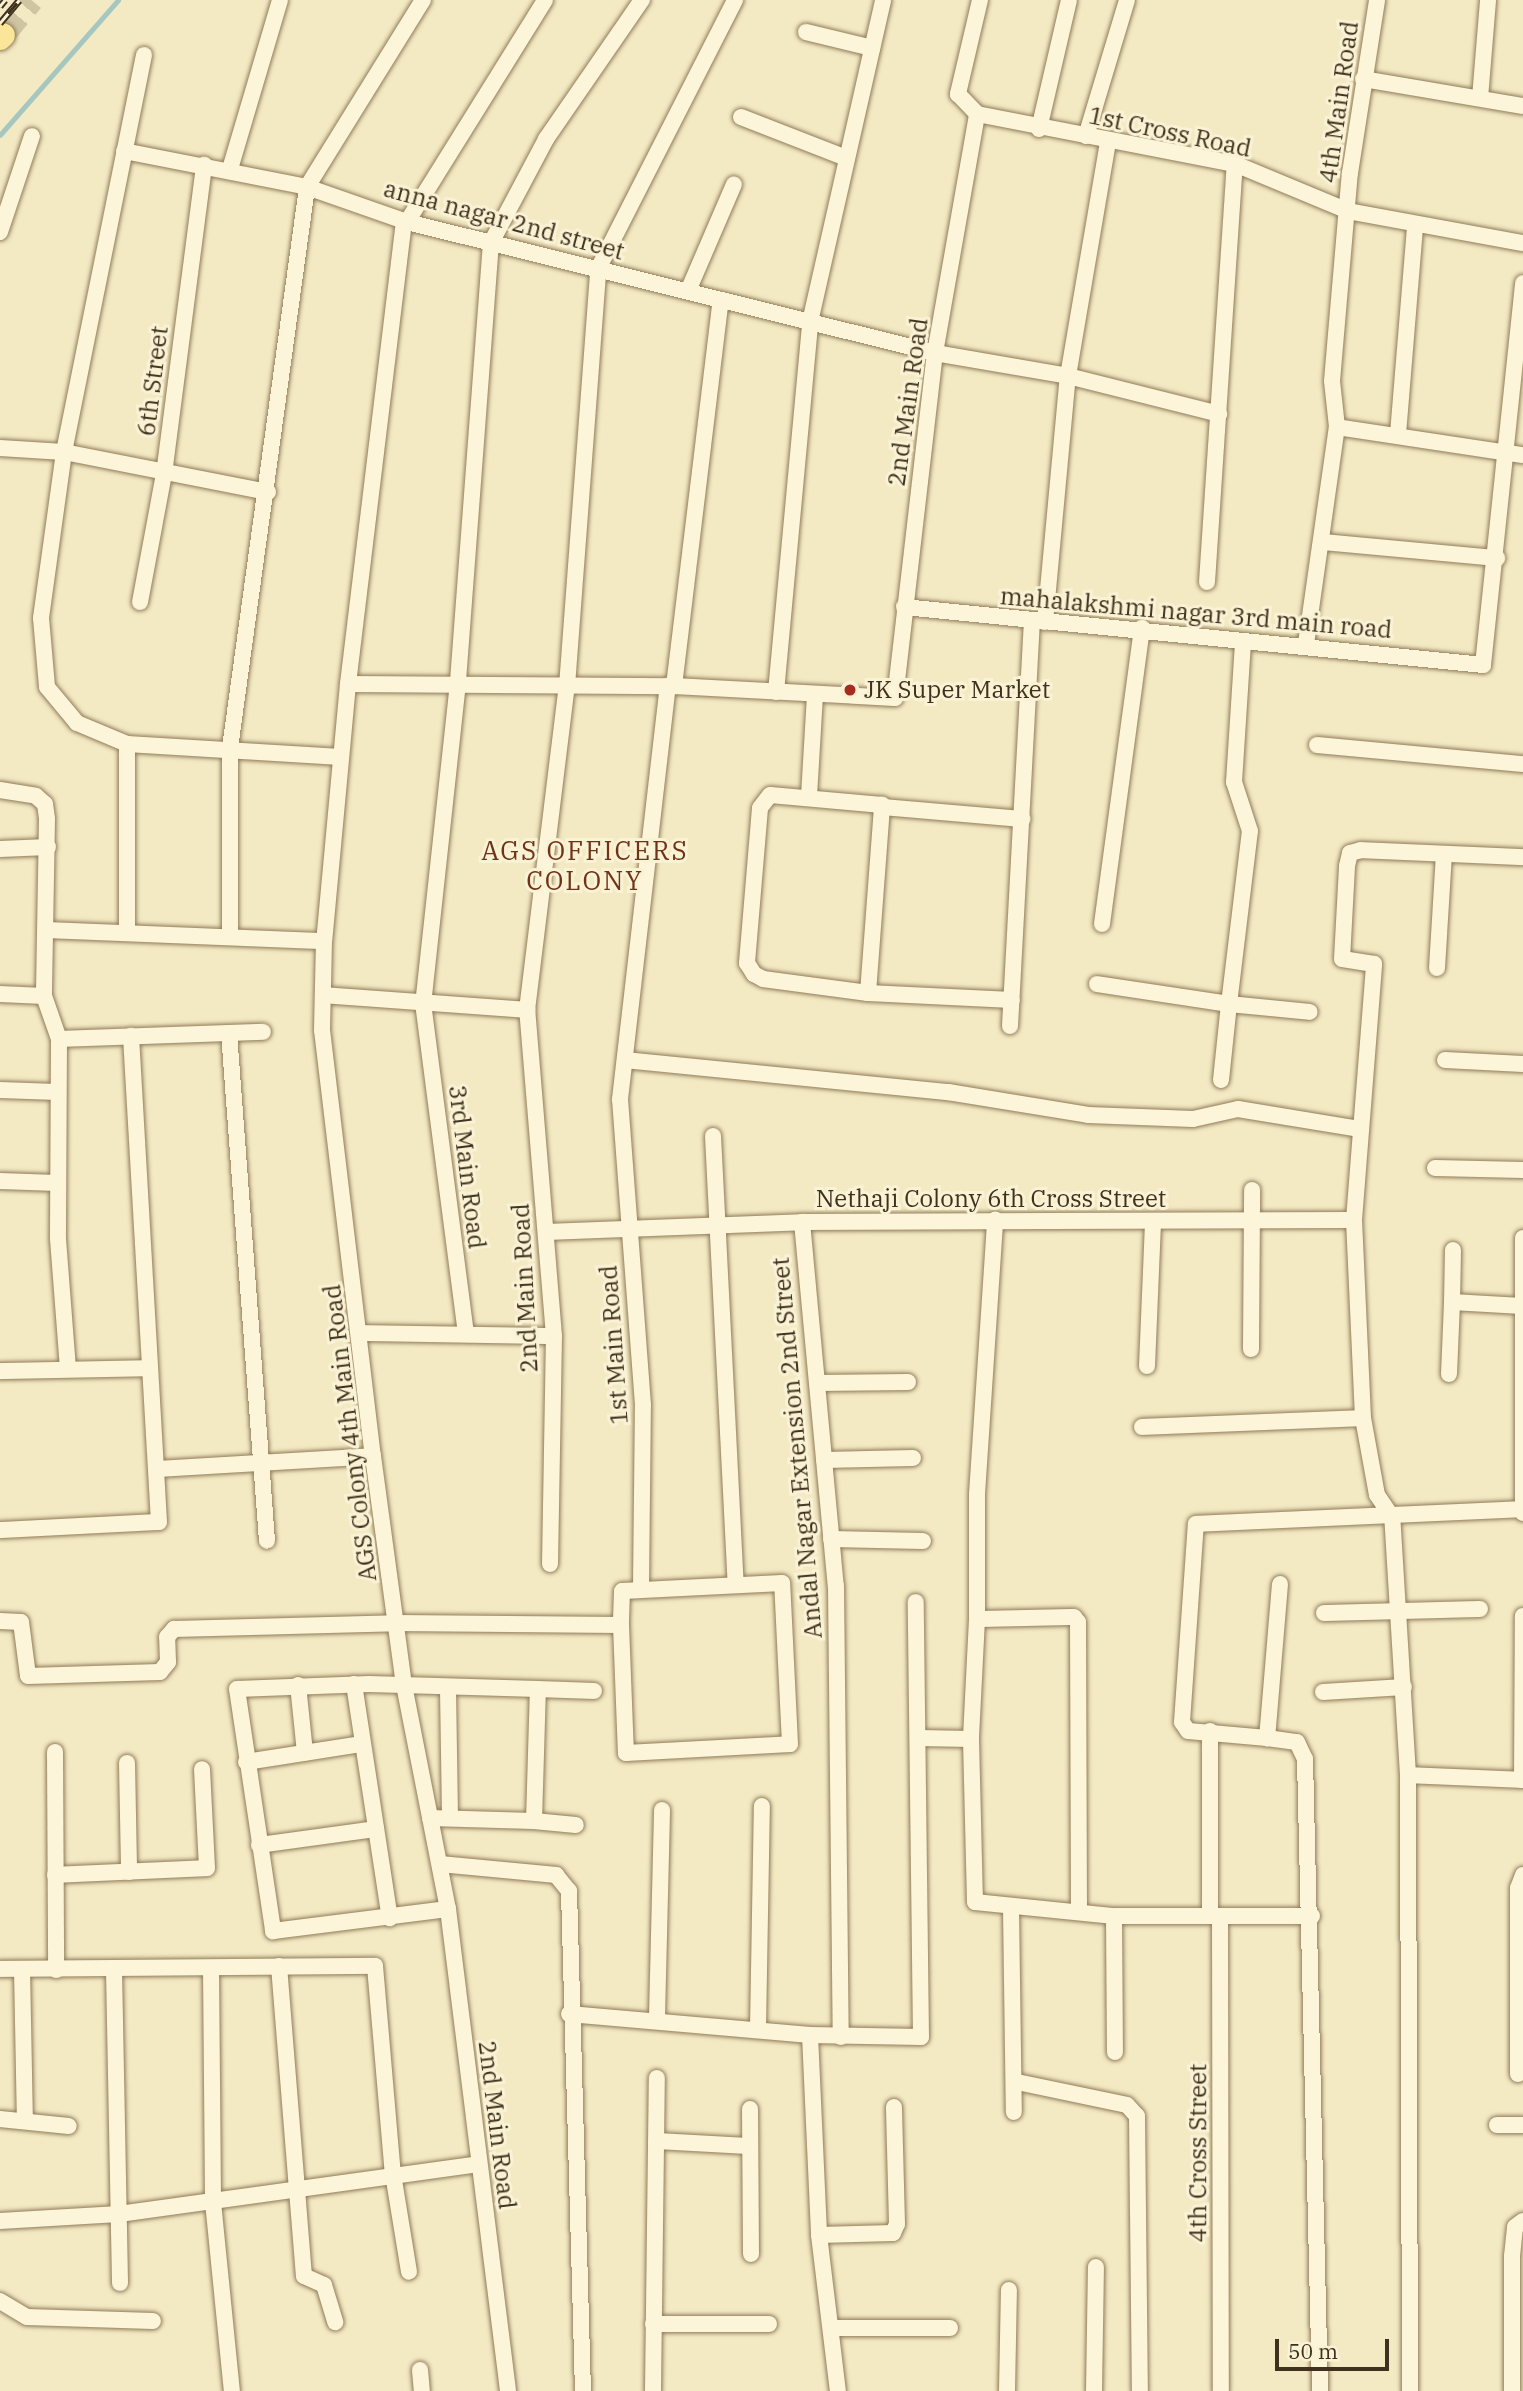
<!DOCTYPE html>
<html>
<head>
<meta charset="utf-8">
<style>
  body { margin:0 }
  #map { position:relative; width:1523px; height:2391px; overflow:hidden; background:#f3eac4; font-family:"IBM Plex Serif",serif }
  div>[style] { position:absolute }
  [style*='--x'] { left:calc(var(--x)*1px); top:calc(var(--y)*1px); width:calc(var(--w)*1px); rotate:calc(var(--a)*1deg) }
  .stream>* { height:4.5px; margin:-2.25px; padding:0 2.25px; transform-origin:2.25px; border-radius:2.25px; background:#a6c6c0 }
  .primary-tunnel>* { height:24px; margin-top:-12px; transform-origin:0; background:repeating-linear-gradient(90deg,#cfc5a3 0 24px,transparent 0 36px) }
  .roads { filter:drop-shadow(0 0 2px #917b58) drop-shadow(0 0 2px #917b58) }
  .street>* { height:16px; margin:-8px; padding:0 8px; transform-origin:8px; border-radius:8px; background:#fcf5d9 }
  .primary>* { height:24px; margin:-12px; padding:0 12px; transform-origin:12px; border-radius:12px; background:#fae598 }
  .rail>* { height:7px; margin-top:-3.5px; transform-origin:0; background:repeating-linear-gradient(90deg,#faf2d5 0 13px,#3f311d 0 26px); box-sizing:border-box; border-block:2px solid #3f311d }
  .dots>* { width:19px; height:19px; translate:-50% -50%; box-sizing:border-box; border:4px solid #faf2d5; border-radius:50% }
  span { translate:-50% -50%; white-space:nowrap; text-align:center; line-height:1.15; -webkit-text-stroke:6px #faf2d5; paint-order:stroke }
  .street-label { font-size:24px; color:#3f311d }
  .poi-label { font-size:24px; color:#3f311d }
  .left { translate:0 -50%; text-align:left }
  .neighbourhood-label { font-size:26px; color:#713317; letter-spacing:2px }
  .scale { position:absolute; left:1275px; top:2339px; width:114px; height:32px; box-sizing:border-box; border:4px solid #3f311d; border-top:0; padding-left:9px; font-size:21px; line-height:24px; white-space:nowrap; color:#3f311d; -webkit-text-stroke:5px #faf2d5; paint-order:stroke }
</style>
</head>
<body>
<div id="map">
  <div class="stream">
    <i style="--x:0;--y:135;--w:179;--a:-48.8"></i>
  </div>
  <div class="primary-tunnel">
    <i style="--x:3;--y:35;--w:45;--a:-50.4"></i>
  </div>
  <div class="roads">
    <div class="street">
      <i style="--x:980;--y:0;--w:97;--a:103.2"></i>
      <i style="--x:958;--y:94;--w:28;--a:46"></i>
      <i style="--x:977;--y:114;--w:263;--a:11"></i>
      <i style="--x:1235;--y:164;--w:122;--a:22.6"></i>
      <i style="--x:1348;--y:211;--w:178;--a:10.4"></i>
      <i style="--x:806;--y:32;--w:68;--a:13.6"></i>
      <i style="--x:144;--y:55;--w:405;--a:101.4"></i>
      <i style="--x:64;--y:452;--w:168;--a:97.9"></i>
      <i style="--x:41;--y:618;--w:69;--a:85"></i>
      <i style="--x:47;--y:687;--w:47;--a:50.2"></i>
      <i style="--x:77;--y:723;--w:54;--a:22.8"></i>
      <i style="--x:127;--y:744;--w:214;--a:3.5"></i>
      <i style="--x:1363;--y:79;--w:162;--a:9.6"></i>
      <i style="--x:1480;--y:98;--w:98;--a:-85.3"></i>
      <i style="--x:741;--y:117;--w:113;--a:21.3"></i>
      <i style="--x:1039;--y:129;--w:132;--a:-76.9"></i>
      <i style="--x:1086;--y:136;--w:142;--a:-73.2"></i>
      <i style="--x:124;--y:151;--w:187;--a:11.1"></i>
      <i style="--x:307;--y:187;--w:106;--a:19.3"></i>
      <i style="--x:407;--y:222;--w:544;--a:13.93"></i>
      <i style="--x:935;--y:353;--w:135;--a:9.8"></i>
      <i style="--x:1068;--y:376;--w:156;--a:14.1"></i>
      <i style="--x:230;--y:169;--w:176;--a:-73.5"></i>
      <i style="--x:404;--y:221;--w:466;--a:96.9"></i>
      <i style="--x:348;--y:684;--w:258;--a:95.3"></i>
      <i style="--x:324;--y:941;--w:89;--a:91.3"></i>
      <i style="--x:322;--y:1030;--w:429;--a:83.2"></i>
      <i style="--x:373;--y:1456;--w:231;--a:82.3"></i>
      <i style="--x:404;--y:1685;--w:228;--a:78.9"></i>
      <i style="--x:448;--y:1909;--w:486;--a:82.9"></i>
      <i style="--x:407;--y:222;--w:261;--a:-58.1"></i>
      <i style="--x:0;--y:232;--w:101;--a:-71.6"></i>
      <i style="--x:688;--y:291;--w:116;--a:-66.7"></i>
      <i style="--x:1337;--y:427;--w:188;--a:8.6"></i>
      <i style="--x:1398;--y:434;--w:210;--a:-85.3"></i>
      <i style="--x:0;--y:448;--w:64;--a:3.6"></i>
      <i style="--x:64;--y:452;--w:208;--a:11.1"></i>
      <i style="--x:1323;--y:542;--w:175;--a:5.3"></i>
      <i style="--x:1207;--y:582;--w:419;--a:-86.2"></i>
      <i style="--x:140;--y:602;--w:130;--a:-79.4"></i>
      <i style="--x:164;--y:474;--w:312;--a:-82.6"></i>
      <i style="--x:904;--y:607;--w:582;--a:5.72"></i>
      <i style="--x:1483;--y:665;--w:384;--a:-84"></i>
      <i style="--x:1045;--y:622;--w:247;--a:-84.7"></i>
      <i style="--x:1068;--y:376;--w:237;--a:-80.3"></i>
      <i style="--x:1306;--y:644;--w:219;--a:-81.9"></i>
      <i style="--x:1337;--y:427;--w:46;--a:-96.2"></i>
      <i style="--x:1332;--y:381;--w:209;--a:-85.1"></i>
      <i style="--x:1350;--y:173;--w:175;--a:-81.1"></i>
      <i style="--x:348;--y:684;--w:326;--a:0.4"></i>
      <i style="--x:674;--y:686;--w:221;--a:3.1"></i>
      <i style="--x:895;--y:698;--w:347;--a:-83.4"></i>
      <i style="--x:935;--y:353;--w:243;--a:-80"></i>
      <i style="--x:674;--y:686;--w:389;--a:-83.1"></i>
      <i style="--x:776;--y:692;--w:372;--a:-84.7"></i>
      <i style="--x:810;--y:322;--w:330;--a:-77.2"></i>
      <i style="--x:1317;--y:745;--w:207;--a:5.3"></i>
      <i style="--x:0;--y:790;--w:36;--a:9"></i>
      <i style="--x:36;--y:796;--w:12;--a:42"></i>
      <i style="--x:45;--y:804;--w:15;--a:82"></i>
      <i style="--x:47;--y:819;--w:177;--a:91"></i>
      <i style="--x:44;--y:996;--w:46;--a:70.8"></i>
      <i style="--x:59;--y:1039;--w:200;--a:90.3"></i>
      <i style="--x:58;--y:1239;--w:129;--a:85.6"></i>
      <i style="--x:809;--y:796;--w:102;--a:-86.6"></i>
      <i style="--x:882;--y:807;--w:141;--a:4.9"></i>
      <i style="--x:0;--y:849;--w:48;--a:-2.4"></i>
      <i style="--x:1102;--y:924;--w:299;--a:-82.3"></i>
      <i style="--x:48;--y:930;--w:276;--a:2.3"></i>
      <i style="--x:127;--y:933;--w:189;--a:-90"></i>
      <i style="--x:230;--y:935;--w:187;--a:-90"></i>
      <i style="--x:230;--y:748;--w:566;--a:-82.18"></i>
      <i style="--x:307;--y:187;--w:220;--a:-58.2"></i>
      <i style="--x:1437;--y:968;--w:113;--a:-86.5"></i>
      <i style="--x:1097;--y:984;--w:134;--a:8.6"></i>
      <i style="--x:1229;--y:1004;--w:174;--a:-83.1"></i>
      <i style="--x:1250;--y:831;--w:52;--a:-108.1"></i>
      <i style="--x:1234;--y:782;--w:139;--a:-86.3"></i>
      <i style="--x:868;--y:993;--w:189;--a:-85.7"></i>
      <i style="--x:882;--y:805;--w:112;--a:-174.9"></i>
      <i style="--x:770;--y:795;--w:16;--a:128"></i>
      <i style="--x:760;--y:808;--w:156;--a:94.8"></i>
      <i style="--x:747;--y:963;--w:13;--a:58"></i>
      <i style="--x:754;--y:974;--w:10;--a:29"></i>
      <i style="--x:763;--y:979;--w:106;--a:7.6"></i>
      <i style="--x:868;--y:993;--w:144;--a:2.8"></i>
      <i style="--x:0;--y:994;--w:44;--a:2.6"></i>
      <i style="--x:323;--y:995;--w:205;--a:4.2"></i>
      <i style="--x:1010;--y:1026;--w:406;--a:-86.9"></i>
      <i style="--x:229;--y:1033;--w:509;--a:85.72"></i>
      <i style="--x:59;--y:1039;--w:204;--a:-2"></i>
      <i style="--x:625;--y:1060;--w:325;--a:5.7"></i>
      <i style="--x:948;--y:1092;--w:142;--a:9.3"></i>
      <i style="--x:1088;--y:1115;--w:105;--a:2.2"></i>
      <i style="--x:1193;--y:1119;--w:46;--a:-12.5"></i>
      <i style="--x:1238;--y:1109;--w:124;--a:9.3"></i>
      <i style="--x:1445;--y:1060;--w:78;--a:2.9"></i>
      <i style="--x:1221;--y:1080;--w:76;--a:-84"></i>
      <i style="--x:1229;--y:1004;--w:81;--a:5.6"></i>
      <i style="--x:0;--y:1090;--w:57;--a:2"></i>
      <i style="--x:713;--y:1136;--w:449;--a:87.1"></i>
      <i style="--x:1435;--y:1168;--w:88;--a:1.3"></i>
      <i style="--x:0;--y:1181;--w:57;--a:2"></i>
      <i style="--x:802;--y:1222;--w:366;--a:84.7"></i>
      <i style="--x:836;--y:1586;--w:451;--a:89.4"></i>
      <i style="--x:546;--y:1232;--w:256;--a:-2.2"></i>
      <i style="--x:802;--y:1222;--w:552;--a:-0.21"></i>
      <i style="--x:1523;--y:1238;--w:275;--a:90"></i>
      <i style="--x:1453;--y:1250;--w:52;--a:91.1"></i>
      <i style="--x:1452;--y:1302;--w:70;--a:3.3"></i>
      <i style="--x:361;--y:1333;--w:193;--a:0.9"></i>
      <i style="--x:466;--y:1334;--w:332;--a:-97.4"></i>
      <i style="--x:423;--y:1005;--w:326;--a:-83.8"></i>
      <i style="--x:458;--y:681;--w:439;--a:-85.7"></i>
      <i style="--x:491;--y:243;--w:118;--a:-62.1"></i>
      <i style="--x:546;--y:139;--w:169;--a:-55.4"></i>
      <i style="--x:1251;--y:1349;--w:159;--a:-89.6"></i>
      <i style="--x:1147;--y:1366;--w:144;--a:-87.6"></i>
      <i style="--x:0;--y:1371;--w:150;--a:-1.1"></i>
      <i style="--x:1449;--y:1374;--w:72;--a:-87.6"></i>
      <i style="--x:817;--y:1383;--w:91;--a:-0.6"></i>
      <i style="--x:1142;--y:1427;--w:221;--a:-2.3"></i>
      <i style="--x:824;--y:1460;--w:89;--a:-1.3"></i>
      <i style="--x:157;--y:1469;--w:216;--a:-3.4"></i>
      <i style="--x:0;--y:1530;--w:159;--a:-2.9"></i>
      <i style="--x:159;--y:1522;--w:487;--a:-93.3"></i>
      <i style="--x:831;--y:1539;--w:92;--a:1.2"></i>
      <i style="--x:550;--y:1564;--w:228;--a:-89"></i>
      <i style="--x:554;--y:1336;--w:327;--a:-94.7"></i>
      <i style="--x:527;--y:1010;--w:326;--a:-83"></i>
      <i style="--x:567;--y:686;--w:418;--a:-85.7"></i>
      <i style="--x:598;--y:269;--w:302;--a:-63"></i>
      <i style="--x:1280;--y:1584;--w:155;--a:94.8"></i>
      <i style="--x:1267;--y:1738;--w:30;--a:8"></i>
      <i style="--x:1297;--y:1742;--w:19;--a:65"></i>
      <i style="--x:1305;--y:1759;--w:632;--a:88.64"></i>
      <i style="--x:641;--y:1588;--w:183;--a:-89.4"></i>
      <i style="--x:643;--y:1405;--w:307;--a:-94.3"></i>
      <i style="--x:620;--y:1099;--w:416;--a:-83.4"></i>
      <i style="--x:1324;--y:1613;--w:156;--a:-1.5"></i>
      <i style="--x:977;--y:1619;--w:125;--a:-90"></i>
      <i style="--x:977;--y:1494;--w:275;--a:-86.2"></i>
      <i style="--x:0;--y:1621;--w:21;--a:3"></i>
      <i style="--x:21;--y:1622;--w:54;--a:82.6"></i>
      <i style="--x:28;--y:1676;--w:132;--a:-1.7"></i>
      <i style="--x:160;--y:1672;--w:13;--a:-51"></i>
      <i style="--x:168;--y:1662;--w:25;--a:-92"></i>
      <i style="--x:167;--y:1637;--w:11;--a:-49"></i>
      <i style="--x:174;--y:1629;--w:222;--a:-1.5"></i>
      <i style="--x:396;--y:1623;--w:225;--a:0.5"></i>
      <i style="--x:621;--y:1625;--w:128;--a:87.8"></i>
      <i style="--x:626;--y:1753;--w:164;--a:-3.1"></i>
      <i style="--x:790;--y:1744;--w:161;--a:-92.8"></i>
      <i style="--x:782;--y:1583;--w:160;--a:177.1"></i>
      <i style="--x:622;--y:1591;--w:34;--a:92"></i>
      <i style="--x:354;--y:1684;--w:237;--a:81.3"></i>
      <i style="--x:298;--y:1685;--w:68;--a:84.1"></i>
      <i style="--x:448;--y:1689;--w:129;--a:89.1"></i>
      <i style="--x:538;--y:1689;--w:56;--a:2"></i>
      <i style="--x:1323;--y:1692;--w:81;--a:-3.5"></i>
      <i style="--x:919;--y:1738;--w:52;--a:1.1"></i>
      <i style="--x:1267;--y:1738;--w:79;--a:-174.9"></i>
      <i style="--x:1188;--y:1731;--w:11;--a:-124"></i>
      <i style="--x:1182;--y:1722;--w:198;--a:-86"></i>
      <i style="--x:1196;--y:1524;--w:327;--a:-2.6"></i>
      <i style="--x:55;--y:1752;--w:218;--a:89.7"></i>
      <i style="--x:246;--y:1762;--w:116;--a:-8.9"></i>
      <i style="--x:127;--y:1763;--w:109;--a:88.9"></i>
      <i style="--x:1408;--y:1775;--w:115;--a:2.5"></i>
      <i style="--x:1522;--y:1780;--w:164;--a:-89.7"></i>
      <i style="--x:430;--y:1818;--w:104;--a:1.7"></i>
      <i style="--x:534;--y:1821;--w:132;--a:-88.3"></i>
      <i style="--x:538;--y:1689;--w:169;--a:-178.3"></i>
      <i style="--x:369;--y:1684;--w:132;--a:177.8"></i>
      <i style="--x:237;--y:1689;--w:245;--a:81.5"></i>
      <i style="--x:273;--y:1931;--w:176;--a:-7.2"></i>
      <i style="--x:534;--y:1821;--w:42;--a:5.4"></i>
      <i style="--x:259;--y:1845;--w:118;--a:-7.8"></i>
      <i style="--x:440;--y:1864;--w:117;--a:5.4"></i>
      <i style="--x:556;--y:1875;--w:21;--a:51"></i>
      <i style="--x:569;--y:1891;--w:500;--a:88.4"></i>
      <i style="--x:55;--y:1875;--w:152;--a:-2.6"></i>
      <i style="--x:207;--y:1868;--w:99;--a:-92.9"></i>
      <i style="--x:1011;--y:1909;--w:203;--a:89.2"></i>
      <i style="--x:1079;--y:1911;--w:289;--a:-90.2"></i>
      <i style="--x:1078;--y:1622;--w:6;--a:-129"></i>
      <i style="--x:1074;--y:1617;--w:97;--a:178.8"></i>
      <i style="--x:977;--y:1619;--w:120;--a:92.9"></i>
      <i style="--x:971;--y:1739;--w:163;--a:88.6"></i>
      <i style="--x:975;--y:1902;--w:140;--a:5.8"></i>
      <i style="--x:1114;--y:1916;--w:198;--a:0"></i>
      <i style="--x:1114;--y:1916;--w:136;--a:89.6"></i>
      <i style="--x:1210;--y:1916;--w:185;--a:-90"></i>
      <i style="--x:1220;--y:1916;--w:475;--a:89.9"></i>
      <i style="--x:279;--y:1966;--w:311;--a:85.4"></i>
      <i style="--x:304;--y:2276;--w:22;--a:24"></i>
      <i style="--x:324;--y:2285;--w:39;--a:73"></i>
      <i style="--x:211;--y:1968;--w:234;--a:89.5"></i>
      <i style="--x:213;--y:2202;--w:190;--a:84.3"></i>
      <i style="--x:0;--y:1969;--w:375;--a:-0.5"></i>
      <i style="--x:375;--y:1966;--w:209;--a:85.1"></i>
      <i style="--x:393;--y:2174;--w:99;--a:80.7"></i>
      <i style="--x:22;--y:1969;--w:152;--a:88.9"></i>
      <i style="--x:114;--y:1970;--w:313;--a:88.9"></i>
      <i style="--x:569;--y:2014;--w:242;--a:5"></i>
      <i style="--x:810;--y:2035;--w:111;--a:1"></i>
      <i style="--x:921;--y:2037;--w:435;--a:-90.7"></i>
      <i style="--x:657;--y:2017;--w:207;--a:-88.6"></i>
      <i style="--x:758;--y:2028;--w:222;--a:-89"></i>
      <i style="--x:810;--y:2035;--w:200;--a:87.4"></i>
      <i style="--x:819;--y:2235;--w:157;--a:83.1"></i>
      <i style="--x:1518;--y:2074;--w:186;--a:-90"></i>
      <i style="--x:1518;--y:1888;--w:14;--a:-69"></i>
      <i style="--x:1017;--y:2082;--w:112;--a:11.8"></i>
      <i style="--x:1127;--y:2105;--w:15;--a:48"></i>
      <i style="--x:1137;--y:2116;--w:275;--a:89.4"></i>
      <i style="--x:750;--y:2109;--w:145;--a:89.6"></i>
      <i style="--x:0;--y:2119;--w:69;--a:5.8"></i>
      <i style="--x:1497;--y:2125;--w:26;--a:0"></i>
      <i style="--x:656;--y:2141;--w:93;--a:3.1"></i>
      <i style="--x:0;--y:2221;--w:119;--a:-3.4"></i>
      <i style="--x:119;--y:2214;--w:363;--a:-7.9"></i>
      <i style="--x:819;--y:2235;--w:74;--a:-1.5"></i>
      <i style="--x:893;--y:2233;--w:10;--a:-66"></i>
      <i style="--x:897;--y:2224;--w:117;--a:-91.5"></i>
      <i style="--x:0;--y:2301;--w:31;--a:31"></i>
      <i style="--x:27;--y:2317;--w:126;--a:1.8"></i>
      <i style="--x:653;--y:2324;--w:116;--a:0"></i>
      <i style="--x:831;--y:2328;--w:119;--a:0"></i>
      <i style="--x:420;--y:2370;--w:21;--a:85"></i>
      <i style="--x:653;--y:2391;--w:313;--a:-89.3"></i>
      <i style="--x:1007;--y:2391;--w:101;--a:-88.9"></i>
      <i style="--x:1094;--y:2391;--w:124;--a:-89.1"></i>
      <i style="--x:1410;--y:2391;--w:616;--a:-90.19"></i>
      <i style="--x:1408;--y:1775;--w:258;--a:-93.5"></i>
      <i style="--x:1392;--y:1517;--w:27;--a:-124"></i>
      <i style="--x:1377;--y:1495;--w:78;--a:-100.3"></i>
      <i style="--x:1363;--y:1418;--w:198;--a:-92.6"></i>
      <i style="--x:1354;--y:1220;--w:257;--a:-85.5"></i>
      <i style="--x:1374;--y:964;--w:32;--a:-171"></i>
      <i style="--x:1342;--y:959;--w:93;--a:-86.9"></i>
      <i style="--x:1347;--y:866;--w:13;--a:-77"></i>
      <i style="--x:1350;--y:853;--w:11;--a:-15"></i>
      <i style="--x:1361;--y:850;--w:162;--a:2.5"></i>
      <i style="--x:1512;--y:2391;--w:135;--a:-90"></i>
      <i style="--x:1512;--y:2256;--w:29;--a:-84"></i>
      <i style="--x:1515;--y:2227;--w:10;--a:-37"></i>
    </div>
    <div class="primary">
      <i style="--x:0;--y:38;--w:4;--a:-45"></i>
    </div>
  </div>
  <div class="rail">
    <i style="--x:0;--y:6;--w:8;--a:-50"></i>
    <i style="--x:0;--y:23;--w:30;--a:-50"></i>
  </div>
  <div class="dots">
    <i style="left:850px;top:690px;background:#a72c20"></i>
  </div>
  <div class="street-label">
    <span style="left:1339px;top:102px;rotate:-82deg">4th Main Road</span>
    <span style="left:1170px;top:132px;rotate:12deg">1st Cross Road</span>
    <span style="left:504px;top:220px;rotate:15deg">anna nagar 2nd street</span>
    <span style="left:153px;top:381px;rotate:-83deg">6th Street</span>
    <span style="left:908px;top:402px;rotate:-82deg">2nd Main Road</span>
    <span style="left:1196px;top:613px;rotate:5deg">mahalakshmi nagar 3rd main road</span>
    <span style="left:467px;top:1167px;rotate:83deg">3rd Main Road</span>
    <span style="left:991px;top:1199px">Nethaji Colony 6th Cross Street</span>
    <span style="left:525px;top:1288px;rotate:-93deg">2nd Main Road</span>
    <span style="left:614px;top:1345px;rotate:-94deg">1st Main Road</span>
    <span style="left:350px;top:1433px;rotate:-97deg">AGS Colony 4th Main Road</span>
    <span style="left:797px;top:1448px;rotate:-95deg">Andal Nagar Extension 2nd Street</span>
    <span style="left:497px;top:2125px;rotate:83deg">2nd Main Road</span>
    <span style="left:1198px;top:2153px;rotate:-90deg">4th Cross Street</span>
  </div>
  <div class="poi-label">
    <span class="left" style="left:864px;top:690px">JK Super Market</span>
  </div>
  <div class="neighbourhood-label">
    <span style="left:585px;top:866px">AGS OFFICERS<br>COLONY</span>
  </div>
  <div class="scale">50 m</div>
</div>
</body>
</html>
